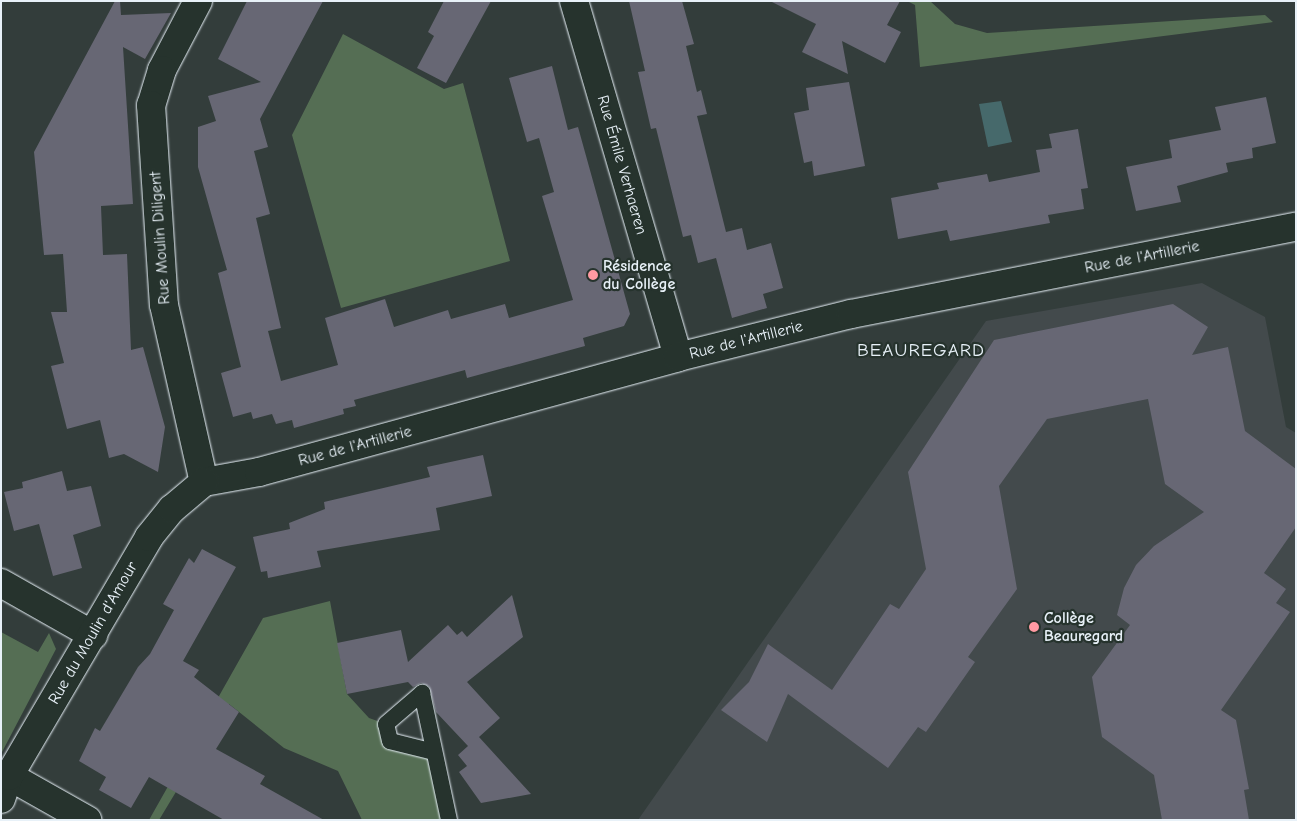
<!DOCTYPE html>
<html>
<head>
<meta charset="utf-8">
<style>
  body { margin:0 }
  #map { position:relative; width:1297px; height:821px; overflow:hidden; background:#333d3b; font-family:"Comic Neue",sans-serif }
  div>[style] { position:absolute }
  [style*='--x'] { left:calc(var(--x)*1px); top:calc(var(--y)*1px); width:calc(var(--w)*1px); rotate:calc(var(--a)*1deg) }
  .built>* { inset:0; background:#434a4c }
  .green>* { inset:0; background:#556e54 }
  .water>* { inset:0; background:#46696b }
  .building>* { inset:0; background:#676774 }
  .roads { filter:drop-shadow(0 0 1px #e8f1f8) drop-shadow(0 0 1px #e8f1f8) }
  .lane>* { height:16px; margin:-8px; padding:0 8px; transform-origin:8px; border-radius:8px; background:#26332d }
  .street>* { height:28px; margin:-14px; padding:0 14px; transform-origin:14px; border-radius:14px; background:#26332d }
  .dots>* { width:14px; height:14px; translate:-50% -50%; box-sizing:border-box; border:2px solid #26332d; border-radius:50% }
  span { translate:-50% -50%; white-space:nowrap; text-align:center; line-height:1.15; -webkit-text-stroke:4.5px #26332d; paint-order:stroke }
  .street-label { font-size:16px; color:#e8f1f8 }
  .poi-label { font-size:16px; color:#e8f1f8; font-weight:700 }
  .left { translate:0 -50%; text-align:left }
  .quarter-label { font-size:19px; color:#e8f1f8; letter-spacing:1px }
  .frame { position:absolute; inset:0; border:2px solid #e8f1f8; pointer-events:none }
</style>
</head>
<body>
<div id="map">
  <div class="built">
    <i style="clip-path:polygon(1202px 283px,1265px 317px,1286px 427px,1296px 433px,1296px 820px,638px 820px,986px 321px)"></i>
  </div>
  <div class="green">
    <i style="clip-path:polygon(907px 1px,930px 1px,955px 24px,987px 33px,1265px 15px,1273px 22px,920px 67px,915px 5px)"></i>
    <i style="clip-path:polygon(343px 34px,444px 89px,463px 83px,510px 261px,341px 308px,292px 135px)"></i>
    <i style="clip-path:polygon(330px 601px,347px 694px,369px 718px,386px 724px,390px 741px,434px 752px,449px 820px,362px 820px,338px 771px,284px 748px,229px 704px,159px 820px,149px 820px,263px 618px)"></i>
    <i style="clip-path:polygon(1px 632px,38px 652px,49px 633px,56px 649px,1px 754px)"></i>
  </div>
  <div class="water">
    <i style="clip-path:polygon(1001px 101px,1012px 142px,988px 147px,979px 104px)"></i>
  </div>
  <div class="building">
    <i style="clip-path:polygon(115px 1px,120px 1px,121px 15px,171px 13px,145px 59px,123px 47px,133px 204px,101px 206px,103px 255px,127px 254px,131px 350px,143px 347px,165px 427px,158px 472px,124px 454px,109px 458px,100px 420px,67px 429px,51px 366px,64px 363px,51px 312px,67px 312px,63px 254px,44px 255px,34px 152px)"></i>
    <i style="clip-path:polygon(247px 1px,323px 1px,260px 119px,268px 147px,254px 151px,270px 214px,256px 218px,281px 328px,268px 331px,281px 381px,338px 365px,325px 318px,385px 299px,394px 327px,448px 310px,451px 319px,505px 304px,509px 318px,573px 300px,542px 196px,554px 192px,539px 138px,527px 142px,509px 78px,552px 66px,568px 130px,578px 127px,630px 314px,624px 326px,583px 338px,585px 346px,467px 378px,465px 370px,354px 400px,356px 406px,343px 409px,344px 414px,294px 428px,292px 420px,276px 424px,272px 414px,253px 419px,251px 412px,233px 417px,221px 373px,241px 367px,218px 273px,227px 270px,198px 167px,198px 127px,216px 121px,208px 96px,261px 82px,218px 59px)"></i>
    <i style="clip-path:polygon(444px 1px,491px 1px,446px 83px,417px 68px,434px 36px,428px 32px)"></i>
    <i style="clip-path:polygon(629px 1px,682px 1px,694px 44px,686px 46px,697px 92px,701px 90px,707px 114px,697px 116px,726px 232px,742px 228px,747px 250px,771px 243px,783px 288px,763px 294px,767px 308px,732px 318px,716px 258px,698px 263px,691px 235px,683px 237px,656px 128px,651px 129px,638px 72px,645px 71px)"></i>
    <i style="clip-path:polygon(770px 1px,900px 1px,887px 25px,901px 32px,885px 63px,842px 41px,848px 74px,802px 52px,816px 24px)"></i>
    <i style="clip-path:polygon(849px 82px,865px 166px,814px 176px,812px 161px,804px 163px,794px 113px,809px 110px,806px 88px)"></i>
    <i style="clip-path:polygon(1266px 97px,1276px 143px,1252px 148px,1253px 158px,1226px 163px,1228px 172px,1177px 186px,1181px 202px,1136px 211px,1126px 167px,1172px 158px,1169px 140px,1221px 130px,1215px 107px)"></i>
    <i style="clip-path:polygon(1078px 129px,1088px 188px,1081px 189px,1084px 209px,1048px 215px,1050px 223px,950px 241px,947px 230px,898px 239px,891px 198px,939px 189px,937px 183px,987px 174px,989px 182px,1040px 172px,1036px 150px,1052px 148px,1049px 134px)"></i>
    <i style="clip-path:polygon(1173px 304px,1208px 327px,1192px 355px,1228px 347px,1245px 431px,1296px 469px,1296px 527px,1264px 573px,1286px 589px,1276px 603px,1290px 612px,1221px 710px,1236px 720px,1249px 789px,1244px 790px,1249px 820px,1162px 820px,1154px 775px,1102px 737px,1092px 677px,1130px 625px,1117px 615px,1124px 588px,1136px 565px,1154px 546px,1204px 512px,1165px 484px,1148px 399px,1047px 419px,999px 486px,1017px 589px,968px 657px,975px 662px,926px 732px,918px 727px,888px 768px,788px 694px,767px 742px,721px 710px,749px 682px,768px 644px,832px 690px,890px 604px,899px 609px,926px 569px,908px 472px,994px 340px)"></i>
    <i style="clip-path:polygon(483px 455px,492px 496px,436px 508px,440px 530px,317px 551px,321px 567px,268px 578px,267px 571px,261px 572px,253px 537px,290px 529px,289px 523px,325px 509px,324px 502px,430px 477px,427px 467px)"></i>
    <i style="clip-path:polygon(62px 471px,67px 491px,91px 486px,101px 526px,73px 535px,82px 568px,53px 576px,39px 524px,14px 531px,4px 492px,23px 488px,22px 482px)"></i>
    <i style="clip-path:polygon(202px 549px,236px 567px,183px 661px,199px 670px,194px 677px,239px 712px,216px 749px,265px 776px,260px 784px,324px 820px,224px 820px,149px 777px,131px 808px,99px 790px,106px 777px,79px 761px,95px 728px,100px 731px,138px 667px,150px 654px,174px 610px,163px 604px,189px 558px,194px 563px)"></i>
    <i style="clip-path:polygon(512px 595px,523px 637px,467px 682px,500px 718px,479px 737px,531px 794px,481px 803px,459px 772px,467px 766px,458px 755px,468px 746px,436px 712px,429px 686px,421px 683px,413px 687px,408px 682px,347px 694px,337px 643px,401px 630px,408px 662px,448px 625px,457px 635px,462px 631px,467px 637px)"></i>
  </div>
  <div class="roads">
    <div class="lane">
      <i style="--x:434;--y:752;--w:45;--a:-166"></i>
      <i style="--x:390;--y:741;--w:17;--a:-103"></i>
      <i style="--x:386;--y:724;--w:48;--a:-40.7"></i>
      <i style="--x:422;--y:693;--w:130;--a:78"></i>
    </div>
    <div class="street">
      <i style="--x:198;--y:1;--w:78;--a:117.6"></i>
      <i style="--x:162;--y:70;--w:37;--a:107"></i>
      <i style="--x:151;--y:105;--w:200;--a:86.3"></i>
      <i style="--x:164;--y:305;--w:181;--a:77.3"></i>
      <i style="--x:574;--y:1;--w:371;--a:73.7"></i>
      <i style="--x:204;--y:482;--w:56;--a:-10.3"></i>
      <i style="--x:259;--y:472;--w:434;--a:-15.3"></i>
      <i style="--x:678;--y:357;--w:178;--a:-14"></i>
      <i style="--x:851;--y:314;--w:453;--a:-11.1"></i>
      <i style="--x:1;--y:583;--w:106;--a:29.5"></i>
      <i style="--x:9;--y:776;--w:90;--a:29.4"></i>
      <i style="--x:1;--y:799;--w:24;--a:-71"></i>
      <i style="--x:9;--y:776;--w:277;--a:-59.6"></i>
      <i style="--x:149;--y:537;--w:36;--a:-51"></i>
      <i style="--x:172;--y:509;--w:42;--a:-40.2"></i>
    </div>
  </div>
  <div class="dots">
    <i style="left:593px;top:275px;background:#ff9aa2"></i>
    <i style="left:1034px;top:627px;background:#ff9aa2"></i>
  </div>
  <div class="street-label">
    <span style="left:622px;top:165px;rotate:74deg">Rue Émile Verhaeren</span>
    <span style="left:160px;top:238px;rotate:-94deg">Rue Moulin Diligent</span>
    <span style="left:1142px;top:257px;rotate:-11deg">Rue de l'Artillerie</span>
    <span style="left:746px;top:340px;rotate:-14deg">Rue de l'Artillerie</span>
    <span style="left:355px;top:446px;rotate:-15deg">Rue de l'Artillerie</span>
    <span style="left:93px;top:633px;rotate:-60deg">Rue du Moulin d'Amour</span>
  </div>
  <div class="poi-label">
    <span class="left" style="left:603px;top:275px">Résidence<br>du Collège</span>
    <span class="left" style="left:1044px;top:627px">Collège<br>Beauregard</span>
  </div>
  <div class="quarter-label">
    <span style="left:921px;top:351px">BEAUREGARD</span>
  </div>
  <div class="frame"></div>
</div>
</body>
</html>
